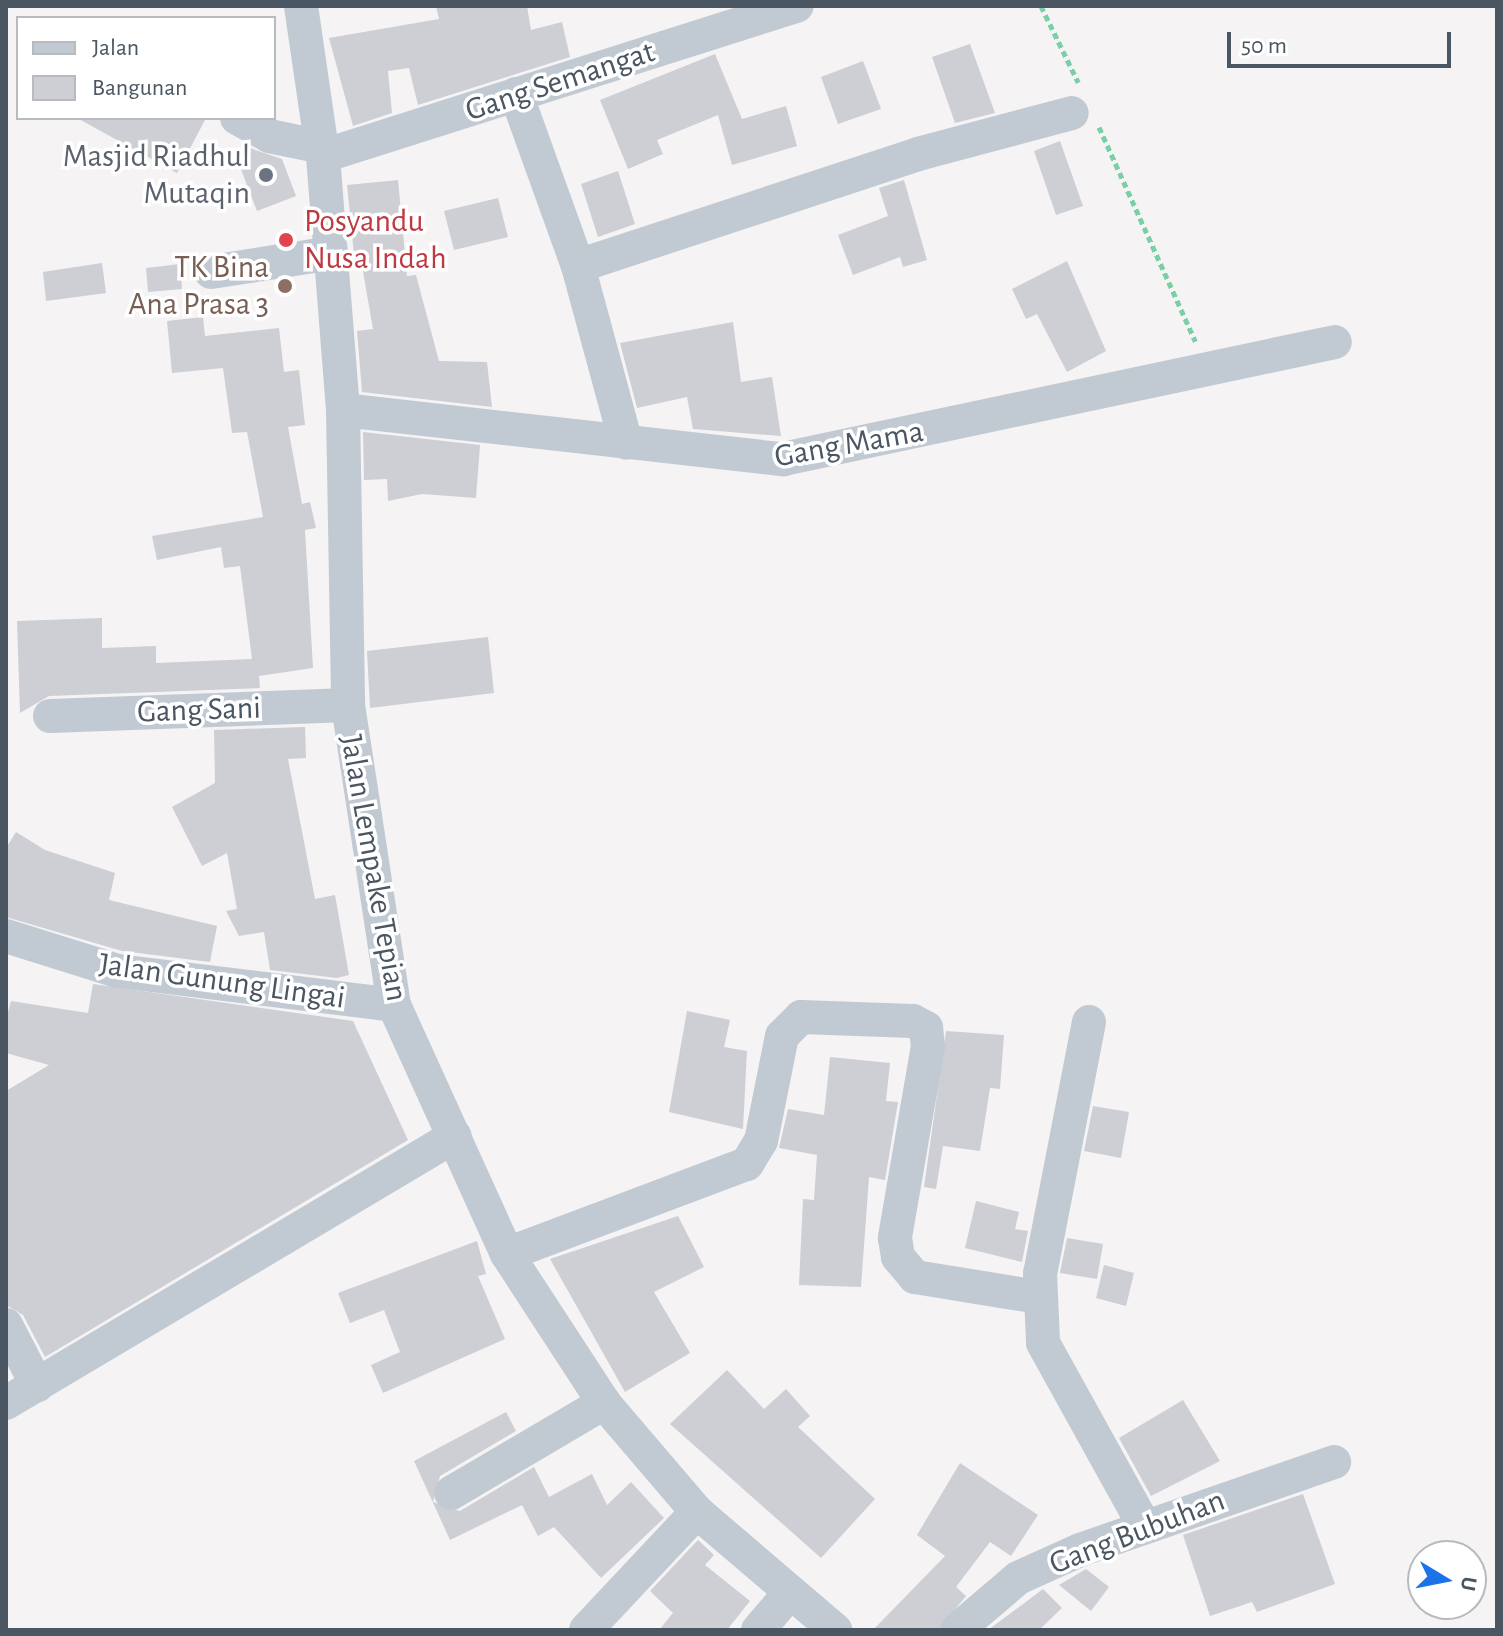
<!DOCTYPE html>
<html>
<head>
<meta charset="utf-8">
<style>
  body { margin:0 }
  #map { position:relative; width:1503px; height:1636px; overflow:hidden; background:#f5f3f3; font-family:"Alegreya Sans",sans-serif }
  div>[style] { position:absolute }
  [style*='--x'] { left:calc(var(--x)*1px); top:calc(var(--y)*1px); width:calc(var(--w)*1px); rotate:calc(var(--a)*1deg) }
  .building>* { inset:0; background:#cdcfd5 }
  .path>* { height:5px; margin-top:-2.5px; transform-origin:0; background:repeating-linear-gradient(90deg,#7ad0a6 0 6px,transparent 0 10px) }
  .minor>* { height:34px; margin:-17px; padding:0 17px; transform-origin:17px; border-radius:17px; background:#c1cad2 }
  .dots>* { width:22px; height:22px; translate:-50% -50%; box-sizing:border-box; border:4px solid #fff; border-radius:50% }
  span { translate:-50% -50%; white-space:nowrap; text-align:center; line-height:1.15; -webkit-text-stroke:7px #fff; paint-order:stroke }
  .street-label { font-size:32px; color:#4a5661 }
  .worship-label { font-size:32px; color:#5b616d }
  .right { translate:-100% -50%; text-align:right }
  .health-label { font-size:32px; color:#be3a42 }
  .left { translate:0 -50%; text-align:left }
  .education-label { font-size:32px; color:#785e54 }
  .frame { position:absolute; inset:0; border:8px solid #4a5661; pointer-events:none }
  .legend { position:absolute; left:16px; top:16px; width:260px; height:104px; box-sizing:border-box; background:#fff; border:2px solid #b7bbc0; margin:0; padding:10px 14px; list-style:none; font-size:24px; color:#4a5661 }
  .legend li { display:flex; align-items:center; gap:16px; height:40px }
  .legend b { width:40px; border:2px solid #b7bbc0 }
  .north { position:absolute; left:1407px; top:1540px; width:80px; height:80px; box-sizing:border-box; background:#fff; border:2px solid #b7bbc0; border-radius:50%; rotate:100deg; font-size:22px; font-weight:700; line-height:32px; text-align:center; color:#4a5661 }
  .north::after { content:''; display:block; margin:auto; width:28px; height:36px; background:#1a73e8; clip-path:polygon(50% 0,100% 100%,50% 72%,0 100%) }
  .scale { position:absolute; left:1227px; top:32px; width:224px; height:36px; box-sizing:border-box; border:4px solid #4a5661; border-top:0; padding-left:10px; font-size:24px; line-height:28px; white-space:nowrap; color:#4a5661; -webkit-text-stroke:6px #fff; paint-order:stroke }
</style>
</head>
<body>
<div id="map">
  <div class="building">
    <i style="clip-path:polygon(436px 6px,527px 6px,531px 30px,562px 22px,570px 57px,418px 105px,409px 68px,388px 71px,392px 113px,353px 126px,329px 38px,439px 19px)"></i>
    <i style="clip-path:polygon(970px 44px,995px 113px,955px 123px,932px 57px)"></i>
    <i style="clip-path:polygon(715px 54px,742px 119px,786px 106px,797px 146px,732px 165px,718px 115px,657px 140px,663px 154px,628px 169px,600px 100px)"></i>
    <i style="clip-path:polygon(863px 61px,881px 109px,838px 124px,821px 77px)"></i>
    <i style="clip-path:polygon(77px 118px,206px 118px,177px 173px)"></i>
    <i style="clip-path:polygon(1060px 141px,1083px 206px,1056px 215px,1034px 151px)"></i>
    <i style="clip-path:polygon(250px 148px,282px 159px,296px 196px,257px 211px,235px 154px)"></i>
    <i style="clip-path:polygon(618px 171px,635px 224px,598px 237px,581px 184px)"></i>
    <i style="clip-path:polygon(398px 180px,407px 276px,416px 275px,439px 361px,487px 362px,492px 407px,362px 392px,357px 331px,373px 329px,360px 254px,354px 255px,347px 185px)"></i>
    <i style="clip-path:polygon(904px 180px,927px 260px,903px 267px,900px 257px,853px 275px,838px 235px,888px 216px,879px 188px)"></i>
    <i style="clip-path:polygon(498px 198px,508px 237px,454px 250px,444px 211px)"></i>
    <i style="clip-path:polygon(1067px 261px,1106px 351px,1067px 372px,1037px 314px,1026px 319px,1012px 289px)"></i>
    <i style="clip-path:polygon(102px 263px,106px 293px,46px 301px,43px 272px)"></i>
    <i style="clip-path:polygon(180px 264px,182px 289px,148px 292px,146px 268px)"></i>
    <i style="clip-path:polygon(203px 317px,205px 336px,279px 328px,284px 372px,299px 370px,305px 425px,288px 427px,302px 504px,310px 502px,316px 528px,305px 530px,313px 668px,259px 676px,260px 688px,49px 696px,20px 713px,17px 621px,102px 618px,102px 648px,156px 646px,156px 663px,252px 659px,240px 566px,224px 568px,221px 547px,157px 560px,152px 536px,263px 517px,247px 432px,232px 433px,223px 368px,172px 373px,167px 321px)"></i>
    <i style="clip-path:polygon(733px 322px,741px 382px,772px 377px,781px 436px,693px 429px,687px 397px,637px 408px,620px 343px)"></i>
    <i style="clip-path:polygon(363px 432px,480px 445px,476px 498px,422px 494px,388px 501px,387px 479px,364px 480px)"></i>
    <i style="clip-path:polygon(488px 637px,494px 693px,370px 708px,367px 651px)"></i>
    <i style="clip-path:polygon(305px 727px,306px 758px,288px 759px,315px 899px,335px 895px,349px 975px,337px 978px,270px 970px,264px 932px,239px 936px,226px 911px,237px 909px,227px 853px,202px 866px,172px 807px,215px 783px,214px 730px)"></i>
    <i style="clip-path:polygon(16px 832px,45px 850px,115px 873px,109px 900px,217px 926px,210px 962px,122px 951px,6px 917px,6px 848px)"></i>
    <i style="clip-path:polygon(93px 984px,353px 1021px,408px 1140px,45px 1357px,23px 1315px,6px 1305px,6px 1091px,49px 1065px,6px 1053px,6px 1020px,11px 1001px,88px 1013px)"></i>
    <i style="clip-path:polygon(687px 1011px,730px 1020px,724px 1047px,747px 1051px,743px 1129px,669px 1112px)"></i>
    <i style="clip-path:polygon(946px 1031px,1004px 1035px,1000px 1089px,990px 1088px,980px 1151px,943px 1146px,936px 1189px,924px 1187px)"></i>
    <i style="clip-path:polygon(830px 1057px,890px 1063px,886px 1101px,898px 1102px,885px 1180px,869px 1177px,861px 1287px,799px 1285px,803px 1199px,814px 1200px,817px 1155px,779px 1148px,788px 1109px,824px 1115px)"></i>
    <i style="clip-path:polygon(1093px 1106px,1129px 1112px,1121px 1158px,1084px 1151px)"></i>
    <i style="clip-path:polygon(976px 1201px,1019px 1212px,1015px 1229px,1028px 1231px,1022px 1262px,965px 1248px)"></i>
    <i style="clip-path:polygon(678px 1216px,704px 1267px,654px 1292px,690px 1353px,625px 1392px,550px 1259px)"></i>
    <i style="clip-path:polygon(1067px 1238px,1103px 1244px,1097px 1279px,1060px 1273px)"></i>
    <i style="clip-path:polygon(477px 1241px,486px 1274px,478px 1276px,505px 1339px,383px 1393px,371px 1365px,400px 1352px,384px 1310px,350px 1323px,338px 1293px)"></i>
    <i style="clip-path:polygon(1104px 1265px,1134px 1273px,1126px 1306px,1096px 1298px)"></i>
    <i style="clip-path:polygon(727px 1370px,764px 1409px,786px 1389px,810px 1416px,798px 1427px,875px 1499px,821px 1558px,670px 1424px)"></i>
    <i style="clip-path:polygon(1183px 1400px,1220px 1461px,1151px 1496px,1119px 1438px)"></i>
    <i style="clip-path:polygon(506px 1412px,516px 1431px,440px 1476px,433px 1502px,460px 1511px,534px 1467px,549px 1497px,592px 1474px,607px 1505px,631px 1482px,664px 1518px,601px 1578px,554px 1527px,538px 1536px,522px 1505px,450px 1540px,414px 1461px)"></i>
    <i style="clip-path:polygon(960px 1463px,1038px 1515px,1011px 1556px,990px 1542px,956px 1587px,966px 1596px,938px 1630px,873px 1630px,945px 1556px,917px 1535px)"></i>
    <i style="clip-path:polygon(1303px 1494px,1335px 1584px,1257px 1612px,1252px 1602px,1210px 1616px,1183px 1535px)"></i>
    <i style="clip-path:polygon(698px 1540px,714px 1555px,705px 1565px,750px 1601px,727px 1630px,659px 1630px,673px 1613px,650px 1591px)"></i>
    <i style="clip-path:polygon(1086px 1569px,1109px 1587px,1091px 1611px,1059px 1585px)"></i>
    <i style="clip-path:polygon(1043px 1589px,1062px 1608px,1039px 1630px,988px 1630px)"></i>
  </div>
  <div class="path">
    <i style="--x:1041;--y:6;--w:85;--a:64"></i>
    <i style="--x:1099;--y:127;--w:235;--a:65.8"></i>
  </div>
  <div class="minor">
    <i style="--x:301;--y:6;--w:152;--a:81.7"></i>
    <i style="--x:323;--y:156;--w:255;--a:85.5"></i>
    <i style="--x:343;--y:410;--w:295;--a:89"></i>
    <i style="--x:348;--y:705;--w:304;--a:81.3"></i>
    <i style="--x:394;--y:1005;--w:273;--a:65.6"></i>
    <i style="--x:507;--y:1254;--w:178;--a:56.9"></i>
    <i style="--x:604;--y:1403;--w:143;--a:49.5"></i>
    <i style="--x:697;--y:1512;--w:182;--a:40.5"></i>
    <i style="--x:516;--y:94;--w:183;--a:70.2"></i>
    <i style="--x:578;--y:266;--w:183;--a:74.8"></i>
    <i style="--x:237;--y:118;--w:37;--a:29"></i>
    <i style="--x:269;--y:136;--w:54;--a:11.7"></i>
    <i style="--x:323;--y:156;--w:497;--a:-17.6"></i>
    <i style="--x:578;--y:266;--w:358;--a:-18.2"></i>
    <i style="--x:918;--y:154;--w:159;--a:-14.9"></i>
    <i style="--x:211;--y:272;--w:122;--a:-8.9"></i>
    <i style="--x:343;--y:410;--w:443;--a:6.4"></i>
    <i style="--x:783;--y:459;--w:564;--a:-11.97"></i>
    <i style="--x:50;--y:716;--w:298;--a:-2.1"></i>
    <i style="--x:6;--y:936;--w:117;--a:17.4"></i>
    <i style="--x:118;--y:971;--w:278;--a:7"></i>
    <i style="--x:1089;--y:1022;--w:256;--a:101"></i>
    <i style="--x:1040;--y:1273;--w:70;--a:87.5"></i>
    <i style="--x:1043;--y:1343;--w:208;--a:61"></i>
    <i style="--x:507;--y:1254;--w:256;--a:-20.6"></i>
    <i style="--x:747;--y:1164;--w:27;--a:-59"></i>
    <i style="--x:761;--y:1141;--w:107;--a:-78.7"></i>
    <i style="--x:782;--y:1036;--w:27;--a:-45"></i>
    <i style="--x:801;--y:1017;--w:112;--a:2"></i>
    <i style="--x:913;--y:1021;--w:15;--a:28"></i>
    <i style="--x:926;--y:1028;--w:18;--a:84"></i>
    <i style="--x:928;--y:1046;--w:195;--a:99.8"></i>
    <i style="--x:895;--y:1238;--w:19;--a:81"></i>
    <i style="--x:898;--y:1257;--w:26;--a:50"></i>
    <i style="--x:915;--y:1277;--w:125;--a:9.2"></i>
    <i style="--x:6;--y:1325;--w:68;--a:62.7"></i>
    <i style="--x:6;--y:1403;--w:522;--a:-30.74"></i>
    <i style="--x:451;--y:1493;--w:178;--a:-30.5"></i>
    <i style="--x:586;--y:1630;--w:162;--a:-46.8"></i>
    <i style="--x:758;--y:1630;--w:46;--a:-49.4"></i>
    <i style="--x:957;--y:1630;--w:80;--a:-40.4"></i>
    <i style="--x:1018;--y:1578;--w:68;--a:-24.3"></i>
    <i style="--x:1080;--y:1550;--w:269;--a:-19.1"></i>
  </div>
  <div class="dots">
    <i style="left:266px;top:175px;background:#6b7280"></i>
    <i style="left:286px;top:240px;background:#e0444e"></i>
    <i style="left:285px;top:286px;background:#8d6e63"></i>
  </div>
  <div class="street-label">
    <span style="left:560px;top:81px;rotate:-18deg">Gang Semangat</span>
    <span style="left:849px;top:444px;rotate:-10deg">Gang Mama</span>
    <span style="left:199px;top:710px;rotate:-2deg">Gang Sani</span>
    <span style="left:374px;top:868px;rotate:80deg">Jalan Lempake Tepian</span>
    <span style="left:222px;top:981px;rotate:8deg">Jalan Gunung Lingai</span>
    <span style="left:1137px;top:1532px;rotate:-21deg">Gang Bubuhan</span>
  </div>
  <div class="worship-label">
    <span class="right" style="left:250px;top:175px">Masjid Riadhul<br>Mutaqin</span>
  </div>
  <div class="health-label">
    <span class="left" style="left:304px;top:240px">Posyandu<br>Nusa Indah</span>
  </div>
  <div class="education-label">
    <span class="right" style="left:269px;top:286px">TK Bina<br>Ana Prasa 3</span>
  </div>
  <div class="frame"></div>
  <ul class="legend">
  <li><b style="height:10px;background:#c1cad2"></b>Jalan</li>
  <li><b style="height:22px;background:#cdcfd5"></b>Bangunan</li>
  </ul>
  <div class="north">U</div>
  <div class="scale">50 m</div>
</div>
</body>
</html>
